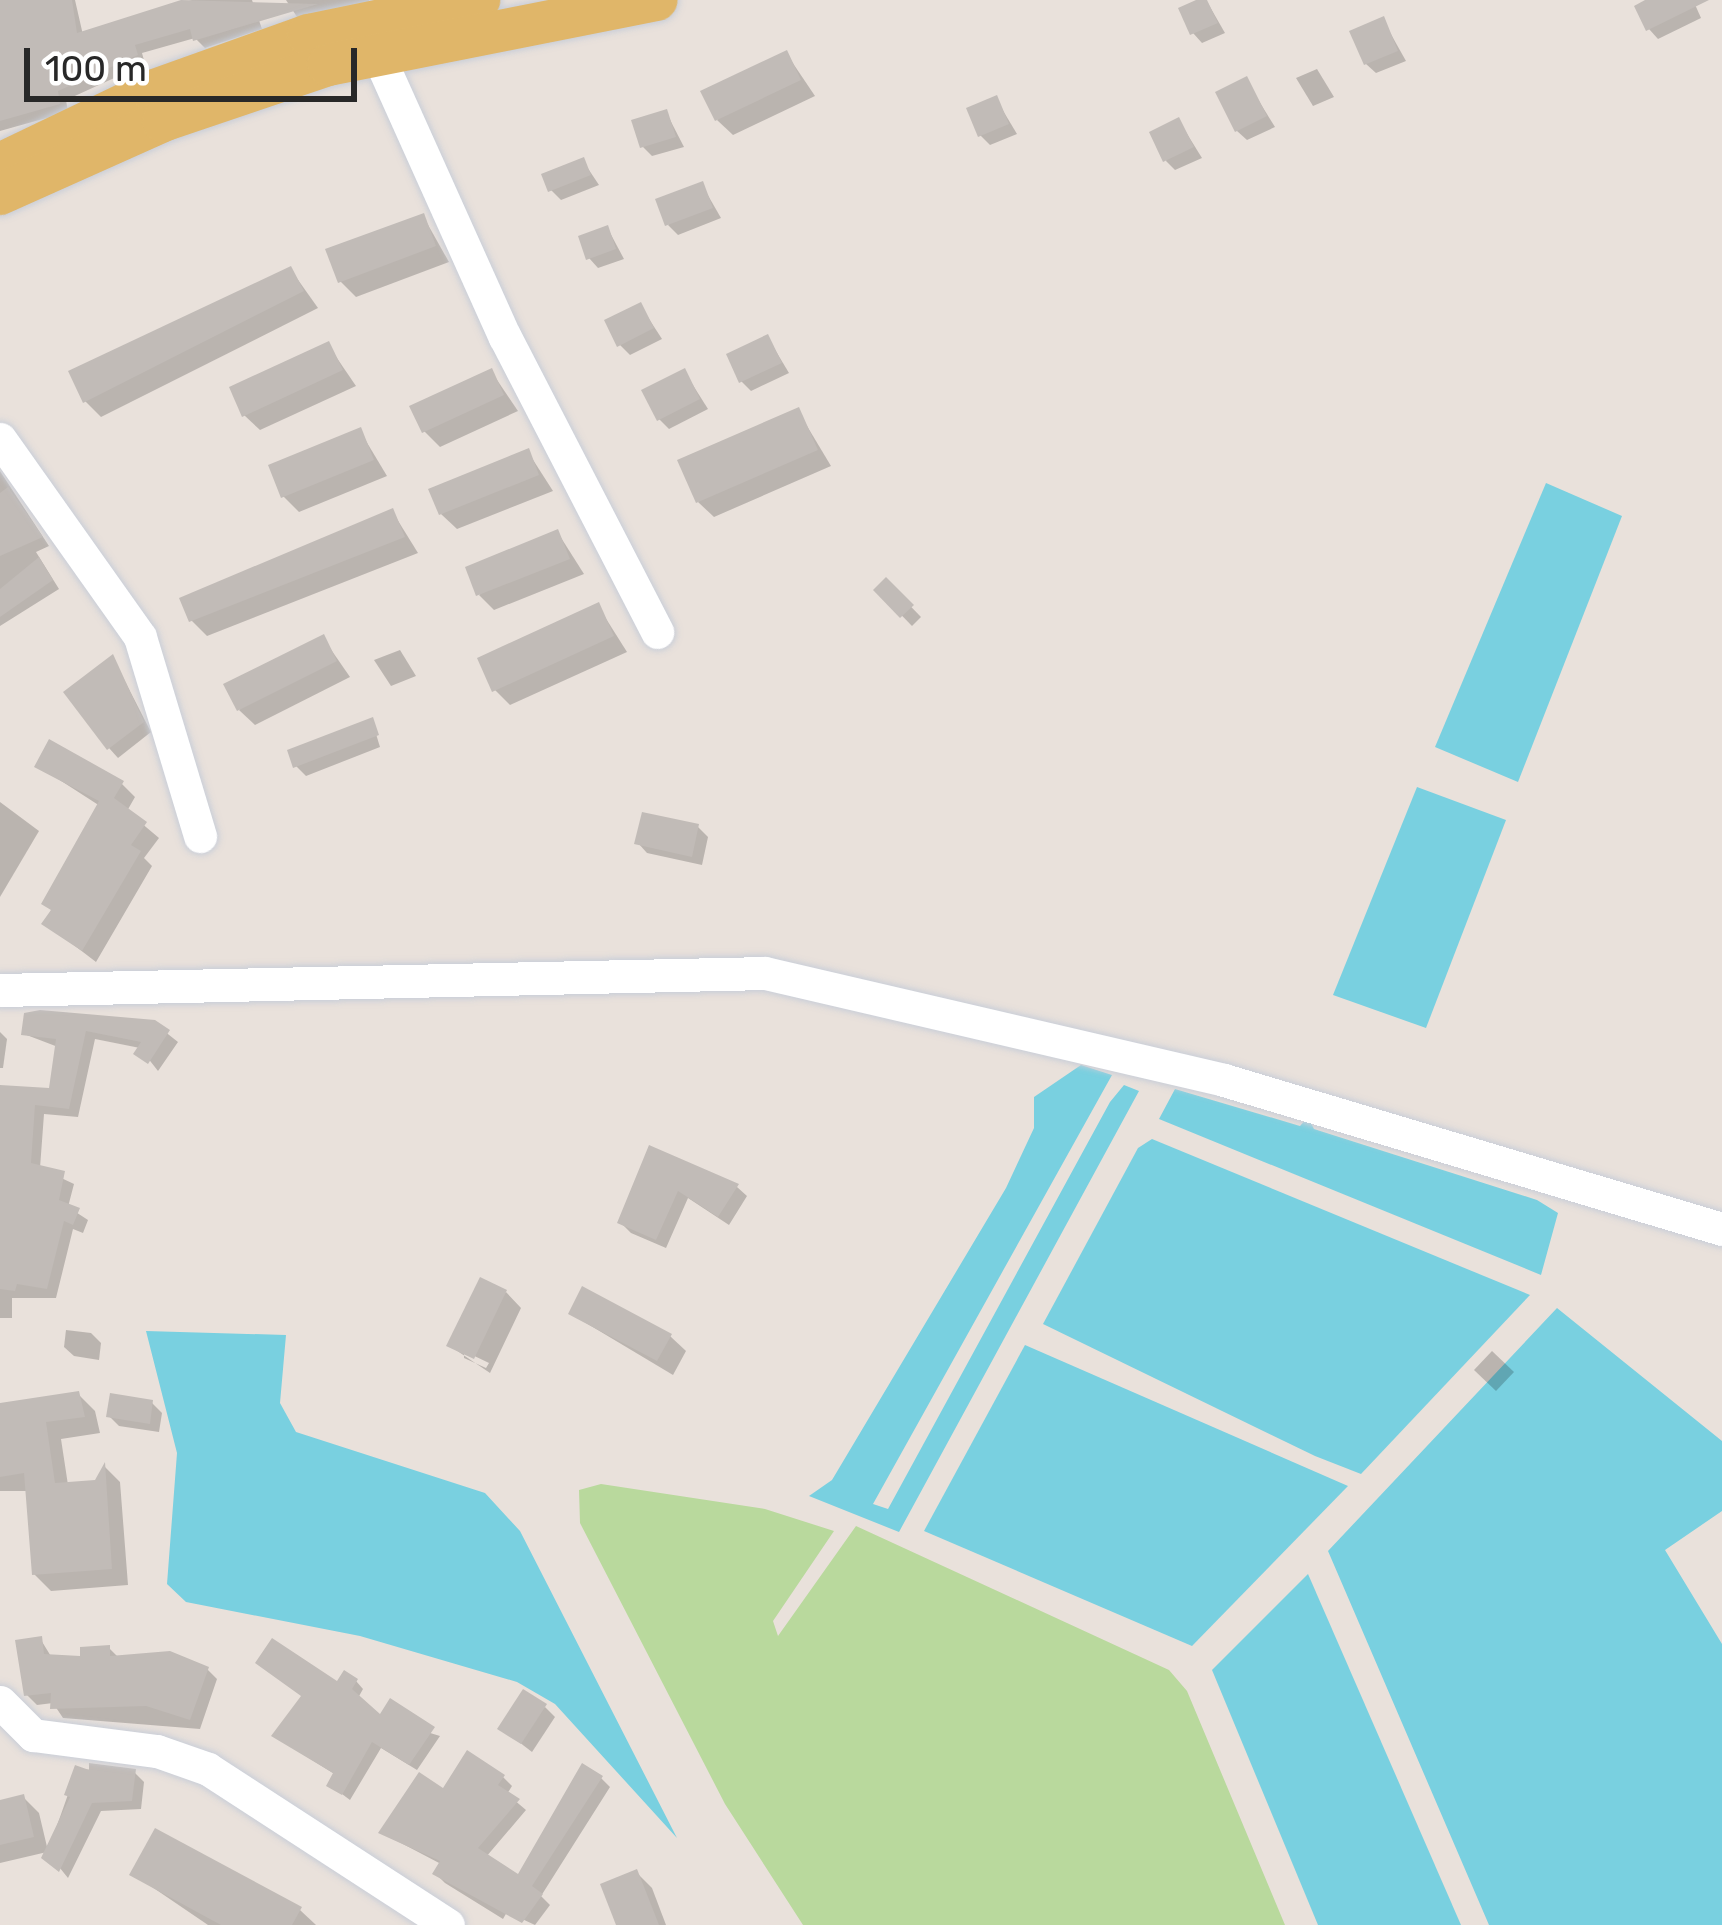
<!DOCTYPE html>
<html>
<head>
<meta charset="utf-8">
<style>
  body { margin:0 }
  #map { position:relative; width:1722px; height:1925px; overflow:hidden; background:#e9e1db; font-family:Rubik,sans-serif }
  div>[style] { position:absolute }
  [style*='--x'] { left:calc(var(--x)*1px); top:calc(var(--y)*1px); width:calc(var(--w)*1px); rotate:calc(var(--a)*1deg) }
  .green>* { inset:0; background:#b9d99d }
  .water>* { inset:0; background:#79d0e0 }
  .shadow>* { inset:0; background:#0003 }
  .building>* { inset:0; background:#c1bbb7 }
  .roads { filter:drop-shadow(0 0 3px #c9ced8) drop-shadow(0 0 3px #c9ced8) }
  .minor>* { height:33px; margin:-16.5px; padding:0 16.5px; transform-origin:16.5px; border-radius:16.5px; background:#fff }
  .major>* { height:42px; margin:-21px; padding:0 21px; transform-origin:21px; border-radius:21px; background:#e0b669 }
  span { translate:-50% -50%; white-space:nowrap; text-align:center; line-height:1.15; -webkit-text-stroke:12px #fff; paint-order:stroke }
  .scale { position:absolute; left:24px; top:48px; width:333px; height:54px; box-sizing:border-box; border:6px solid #282828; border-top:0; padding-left:15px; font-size:36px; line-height:42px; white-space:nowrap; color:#282828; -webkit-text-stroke:9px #fff; paint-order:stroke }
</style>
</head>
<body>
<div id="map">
  <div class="green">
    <i style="clip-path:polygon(601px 1484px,765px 1509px,834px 1531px,773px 1621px,778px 1636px,856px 1526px,1169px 1670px,1187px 1691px,1285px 1925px,803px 1925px,725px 1804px,580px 1523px,579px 1490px)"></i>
  </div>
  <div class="water">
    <i style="clip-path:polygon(1546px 483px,1622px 516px,1518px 782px,1435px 747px)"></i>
    <i style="clip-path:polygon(1417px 787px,1506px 820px,1426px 1028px,1333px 995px)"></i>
    <i style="clip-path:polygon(1081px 1065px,1112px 1075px,873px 1504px,888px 1509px,1110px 1102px,1124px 1085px,1139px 1091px,899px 1532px,809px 1496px,832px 1480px,1006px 1188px,1034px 1128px,1034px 1097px)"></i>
    <i style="clip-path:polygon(1175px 1089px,1300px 1126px,1308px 1117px,1314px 1129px,1537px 1200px,1558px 1213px,1541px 1275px,1159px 1119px)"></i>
    <i style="clip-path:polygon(1152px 1139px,1530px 1295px,1361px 1474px,1315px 1456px,1043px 1324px,1138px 1148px)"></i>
    <i style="clip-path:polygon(1557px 1308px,1722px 1441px,1722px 1511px,1665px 1550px,1722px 1644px,1722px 1925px,1489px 1925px,1328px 1551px)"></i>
    <i style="clip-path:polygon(146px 1331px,286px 1335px,280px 1403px,296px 1432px,485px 1493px,520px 1531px,677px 1838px,555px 1704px,517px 1682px,360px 1636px,186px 1602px,167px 1584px,177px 1453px)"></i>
    <i style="clip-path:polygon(1025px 1345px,1348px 1486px,1192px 1646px,924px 1531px)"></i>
    <i style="clip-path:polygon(1308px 1574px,1461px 1925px,1318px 1925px,1212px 1670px)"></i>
  </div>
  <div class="shadow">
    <i style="clip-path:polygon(0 0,75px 0,83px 35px,192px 0,252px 0,262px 29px,205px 48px,195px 38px,142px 53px,145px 64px,66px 100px,68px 112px,0 131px)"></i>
    <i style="clip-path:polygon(286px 0,369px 0,368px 9px,301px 23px)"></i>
    <i style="clip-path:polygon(1206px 0,1225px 33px,1202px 43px,1193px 33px)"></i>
    <i style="clip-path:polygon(1652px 0,1693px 0,1701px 18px,1658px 39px,1649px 29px)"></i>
    <i style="clip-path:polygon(1383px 20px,1406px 61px,1376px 73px,1366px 64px)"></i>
    <i style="clip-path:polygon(786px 53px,815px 96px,733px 135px,717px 120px)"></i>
    <i style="clip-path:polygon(1317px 69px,1334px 97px,1313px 106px,1296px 78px)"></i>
    <i style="clip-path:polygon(1246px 80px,1275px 127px,1247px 140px,1237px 131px)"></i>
    <i style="clip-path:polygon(996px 99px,1017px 134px,990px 145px,980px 135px)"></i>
    <i style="clip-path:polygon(666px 112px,684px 147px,652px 156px,643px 147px)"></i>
    <i style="clip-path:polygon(1179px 121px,1202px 158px,1175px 170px,1166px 161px)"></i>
    <i style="clip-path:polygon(583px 161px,599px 185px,561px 200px,551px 190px)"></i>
    <i style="clip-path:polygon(702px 185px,721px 218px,678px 235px,668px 225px)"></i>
    <i style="clip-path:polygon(423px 216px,449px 262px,356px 297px,340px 281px)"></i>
    <i style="clip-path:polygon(608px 229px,624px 259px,598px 268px,589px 258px)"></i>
    <i style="clip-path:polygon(291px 270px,318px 308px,101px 417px,85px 401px)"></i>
    <i style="clip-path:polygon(640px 305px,662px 339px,630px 355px,620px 345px)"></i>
    <i style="clip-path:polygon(768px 338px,789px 373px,751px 391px,741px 381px)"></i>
    <i style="clip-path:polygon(328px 345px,356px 386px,260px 430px,244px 415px)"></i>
    <i style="clip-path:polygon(491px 371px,518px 411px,440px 447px,424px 431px)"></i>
    <i style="clip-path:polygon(684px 371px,708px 409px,669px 429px,659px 419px)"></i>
    <i style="clip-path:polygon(798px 411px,831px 466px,714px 517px,698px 502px)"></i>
    <i style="clip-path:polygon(360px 431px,387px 476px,299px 512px,283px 496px)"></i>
    <i style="clip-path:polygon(528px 452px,553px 491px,457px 529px,441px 514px)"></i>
    <i style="clip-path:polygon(0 471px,49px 546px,36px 552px,59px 589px,0 626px)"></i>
    <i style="clip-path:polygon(392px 511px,418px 553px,207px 636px,191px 620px)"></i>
    <i style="clip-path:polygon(558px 533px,584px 574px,494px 610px,479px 595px)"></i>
    <i style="clip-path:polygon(886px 581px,921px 617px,912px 626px,877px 590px)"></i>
    <i style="clip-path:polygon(598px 606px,627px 652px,510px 705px,495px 690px)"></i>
    <i style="clip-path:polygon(323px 638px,350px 677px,255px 725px,239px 710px)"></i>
    <i style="clip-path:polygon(400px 650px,416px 676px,391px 686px,374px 660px)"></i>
    <i style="clip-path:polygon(113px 658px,151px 732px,118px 758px,109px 748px)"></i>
    <i style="clip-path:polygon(372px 721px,380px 747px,306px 776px,296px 766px)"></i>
    <i style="clip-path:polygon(38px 766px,122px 784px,135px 797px,127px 811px,159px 838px,144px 858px,152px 866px,96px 962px,45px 923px,100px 806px)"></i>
    <i style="clip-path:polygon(0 802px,39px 831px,0 897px)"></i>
    <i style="clip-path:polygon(698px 827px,708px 837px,702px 865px,647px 853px,638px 843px)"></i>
    <i style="clip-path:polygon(154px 1023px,178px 1042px,158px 1071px,140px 1048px,95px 1039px,78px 1117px,44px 1114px,40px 1168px,74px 1184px,68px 1207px,88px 1220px,83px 1233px,73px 1229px,56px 1298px,12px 1298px,12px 1318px,0 1318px,0 1087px,52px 1091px,58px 1047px,24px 1034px)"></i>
    <i style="clip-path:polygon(0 1032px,7px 1039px,3px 1068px,0 1068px)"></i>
    <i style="clip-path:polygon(651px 1149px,737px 1187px,747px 1196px,729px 1225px,688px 1198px,666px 1248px,631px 1233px,621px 1223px)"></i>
    <i style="clip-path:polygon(evenodd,506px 1292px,521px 1308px,490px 1373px,450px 1346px,506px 1292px,464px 1351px,489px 1363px,486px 1368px,464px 1358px,464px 1351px)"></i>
    <i style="clip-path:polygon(571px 1314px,670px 1336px,686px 1351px,673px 1375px)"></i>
    <i style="clip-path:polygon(66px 1330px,91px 1333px,101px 1343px,99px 1360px,74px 1356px,64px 1347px)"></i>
    <i style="clip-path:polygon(1492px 1351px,1514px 1372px,1496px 1391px,1474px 1370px)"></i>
    <i style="clip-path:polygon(78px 1394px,95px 1411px,100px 1433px,61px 1439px,68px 1485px,97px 1483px,105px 1467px,120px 1482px,128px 1585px,51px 1591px,34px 1574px,29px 1491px,0 1491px,0 1409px)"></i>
    <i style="clip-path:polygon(152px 1403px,162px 1413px,159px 1432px,119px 1426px,109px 1416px)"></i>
    <i style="clip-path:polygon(41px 1640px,52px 1658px,83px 1659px,109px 1648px,119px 1658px,207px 1669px,217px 1679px,200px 1729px,63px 1718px,53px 1703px,37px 1705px,27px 1695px)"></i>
    <i style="clip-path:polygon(356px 1681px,363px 1689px,358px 1698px,381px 1718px,440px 1736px,417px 1770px,381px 1748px,350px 1800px,330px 1785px,336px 1775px,274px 1736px,338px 1686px)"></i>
    <i style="clip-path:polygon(545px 1707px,555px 1717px,532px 1752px,501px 1728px)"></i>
    <i style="clip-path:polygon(77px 1769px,134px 1772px,144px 1782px,141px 1809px,101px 1811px,68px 1878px,47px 1852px,0 1863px,0 1803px,23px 1797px,39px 1813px,48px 1851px)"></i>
    <i style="clip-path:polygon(503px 1777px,512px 1786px,507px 1794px,526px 1810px,486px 1857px,519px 1879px,601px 1778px,610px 1787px,541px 1896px,550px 1905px,535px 1925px,507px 1912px,503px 1919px,445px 1883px,436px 1874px,441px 1864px,382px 1833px,444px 1792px)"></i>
    <i style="clip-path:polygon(636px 1872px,652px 1888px,666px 1925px,620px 1925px)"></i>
    <i style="clip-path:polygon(133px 1874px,300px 1910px,316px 1925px,208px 1925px)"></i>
  </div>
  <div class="building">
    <i style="clip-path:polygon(0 0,72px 0,77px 33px,181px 0,318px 4px,193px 41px,190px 29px,135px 45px,138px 55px,58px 91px,60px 104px,0 121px)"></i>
    <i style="clip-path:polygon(1196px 0,1207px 0,1218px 23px,1190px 35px,1178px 8px)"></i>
    <i style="clip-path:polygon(1645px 0,1709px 0,1646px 31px,1634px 6px)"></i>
    <i style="clip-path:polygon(1384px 16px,1398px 51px,1364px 65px,1349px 31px)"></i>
    <i style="clip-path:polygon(787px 50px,801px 80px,715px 121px,700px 91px)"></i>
    <i style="clip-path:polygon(1247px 76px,1267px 116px,1235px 132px,1215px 92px)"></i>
    <i style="clip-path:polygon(997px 95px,1009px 124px,978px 137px,966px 108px)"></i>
    <i style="clip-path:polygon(667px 109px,676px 137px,640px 148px,631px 120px)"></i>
    <i style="clip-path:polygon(1179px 117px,1194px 147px,1163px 162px,1149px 132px)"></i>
    <i style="clip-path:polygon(584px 157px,591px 175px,548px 192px,541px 174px)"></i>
    <i style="clip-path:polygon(703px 181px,713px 208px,665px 226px,655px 199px)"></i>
    <i style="clip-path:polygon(424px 213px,436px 246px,338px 283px,325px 249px)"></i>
    <i style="clip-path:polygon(608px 225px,616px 249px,586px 260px,578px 236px)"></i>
    <i style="clip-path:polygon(291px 266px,304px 291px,83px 403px,68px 371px)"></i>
    <i style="clip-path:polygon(641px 302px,654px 328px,617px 347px,604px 320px)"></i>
    <i style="clip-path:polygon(768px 334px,782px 363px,739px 383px,726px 354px)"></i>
    <i style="clip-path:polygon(329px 341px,343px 370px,242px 417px,229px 387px)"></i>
    <i style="clip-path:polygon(492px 368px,504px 395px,422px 433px,409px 406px)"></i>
    <i style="clip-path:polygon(685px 368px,700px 399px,657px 421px,641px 390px)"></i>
    <i style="clip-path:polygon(799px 407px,818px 450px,696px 503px,677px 460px)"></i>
    <i style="clip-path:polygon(361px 427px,374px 460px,281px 498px,268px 465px)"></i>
    <i style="clip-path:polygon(529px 448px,539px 475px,439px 515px,428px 489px)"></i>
    <i style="clip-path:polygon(8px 487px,43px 537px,0 556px,0 493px)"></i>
    <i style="clip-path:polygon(393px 508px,405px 537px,189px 622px,179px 598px)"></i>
    <i style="clip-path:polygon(558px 529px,570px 559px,476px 596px,465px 567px)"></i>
    <i style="clip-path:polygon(39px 557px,53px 580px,0 617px,0 589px)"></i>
    <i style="clip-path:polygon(886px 577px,914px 605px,900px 618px,873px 590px)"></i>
    <i style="clip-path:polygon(599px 602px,614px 636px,492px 692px,477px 658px)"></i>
    <i style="clip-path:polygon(324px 634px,337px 661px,237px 711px,223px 684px)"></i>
    <i style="clip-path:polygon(113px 654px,144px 722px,107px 750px,63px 692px)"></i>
    <i style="clip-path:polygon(373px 717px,379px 735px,293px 768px,287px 750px)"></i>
    <i style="clip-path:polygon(49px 739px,124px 781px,114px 798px,147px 822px,131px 845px,141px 851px,82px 951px,41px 924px,51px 910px,41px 904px,99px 801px,34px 767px)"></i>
    <i style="clip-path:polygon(642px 812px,699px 824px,692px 857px,634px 844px)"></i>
    <i style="clip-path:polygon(40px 1010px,155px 1020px,170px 1030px,148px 1064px,133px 1054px,141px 1042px,86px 1031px,69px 1109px,35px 1105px,31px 1163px,65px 1171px,59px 1200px,80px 1208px,73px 1225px,64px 1221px,47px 1289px,17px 1284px,15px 1291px,0 1289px,0 1085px,49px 1088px,56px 1039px,21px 1035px,24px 1013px)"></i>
    <i style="clip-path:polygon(649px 1145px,739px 1184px,718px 1217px,678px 1191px,656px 1240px,617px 1223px)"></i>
    <i style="clip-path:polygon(480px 1277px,507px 1290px,474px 1359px,446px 1346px)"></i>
    <i style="clip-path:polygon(582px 1286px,672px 1334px,657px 1361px,568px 1314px)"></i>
    <i style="clip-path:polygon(79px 1391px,85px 1417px,46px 1422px,55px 1483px,95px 1480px,105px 1462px,112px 1569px,32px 1575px,24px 1473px,0 1477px,0 1403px)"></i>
    <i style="clip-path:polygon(110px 1393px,153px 1400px,150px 1424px,106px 1417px)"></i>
    <i style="clip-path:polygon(42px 1636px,44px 1654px,80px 1656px,80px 1647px,110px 1645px,110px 1656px,170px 1651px,209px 1667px,190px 1720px,146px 1706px,50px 1709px,51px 1693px,24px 1696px,15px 1640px)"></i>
    <i style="clip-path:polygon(272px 1638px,337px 1681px,344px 1670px,358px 1679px,352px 1689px,380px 1714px,390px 1698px,435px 1727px,409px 1765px,372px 1742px,342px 1795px,326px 1786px,333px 1773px,271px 1736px,301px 1696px,255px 1663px)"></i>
    <i style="clip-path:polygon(523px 1689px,547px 1704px,521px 1744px,497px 1729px)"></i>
    <i style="clip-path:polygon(467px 1750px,505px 1775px,498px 1785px,520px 1799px,478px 1848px,518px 1874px,582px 1763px,603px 1776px,532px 1886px,543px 1894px,522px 1923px,432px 1874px,440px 1861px,378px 1833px,419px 1772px,443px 1788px)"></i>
    <i style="clip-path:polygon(89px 1763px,136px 1769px,132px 1801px,92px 1803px,59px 1872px,41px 1858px,70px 1797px,64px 1795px,75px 1765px,89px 1770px)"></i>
    <i style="clip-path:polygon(24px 1794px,34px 1837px,0 1845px,0 1800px)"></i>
    <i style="clip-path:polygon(155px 1828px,302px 1907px,292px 1925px,221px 1925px,129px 1875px)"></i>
    <i style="clip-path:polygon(637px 1869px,659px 1925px,616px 1925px,600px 1884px)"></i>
  </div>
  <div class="roads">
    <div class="minor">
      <i style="--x:378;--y:55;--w:309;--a:65.8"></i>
      <i style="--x:505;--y:337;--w:332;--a:62.7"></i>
      <i style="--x:0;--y:439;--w:242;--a:54.7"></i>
      <i style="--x:140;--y:637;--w:208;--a:73.2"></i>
      <i style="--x:0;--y:990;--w:765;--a:-1.27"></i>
      <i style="--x:765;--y:973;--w:471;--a:13.1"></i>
      <i style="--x:1224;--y:1080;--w:520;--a:16.66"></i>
      <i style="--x:0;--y:1702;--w:47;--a:45"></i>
      <i style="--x:33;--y:1735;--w:125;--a:7.4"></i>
      <i style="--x:157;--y:1751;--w:54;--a:19.4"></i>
      <i style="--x:208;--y:1769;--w:286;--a:33"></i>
    </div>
    <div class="major">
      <i style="--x:6;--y:161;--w:162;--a:-25.6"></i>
      <i style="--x:152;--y:91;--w:166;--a:-19.7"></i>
      <i style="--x:308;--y:35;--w:175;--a:-11.6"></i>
      <i style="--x:0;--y:194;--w:179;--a:-24.1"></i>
      <i style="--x:163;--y:121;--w:174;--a:-18.7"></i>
      <i style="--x:328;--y:65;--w:335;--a:-11.2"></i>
    </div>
  </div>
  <div class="scale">100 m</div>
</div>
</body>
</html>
